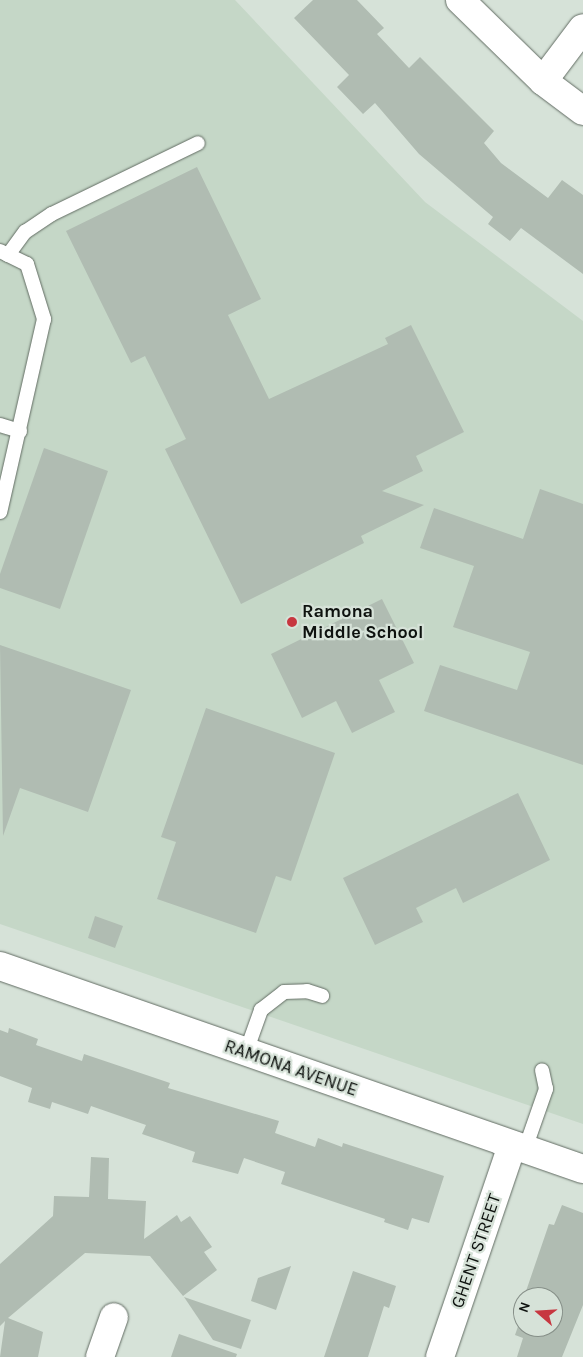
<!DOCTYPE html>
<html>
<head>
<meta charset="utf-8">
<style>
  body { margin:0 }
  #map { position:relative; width:583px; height:1357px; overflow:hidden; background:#d6e2d8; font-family:Karla,sans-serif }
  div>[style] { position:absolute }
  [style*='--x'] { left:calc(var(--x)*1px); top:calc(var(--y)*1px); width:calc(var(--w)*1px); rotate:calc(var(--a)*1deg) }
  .built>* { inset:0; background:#c5d7c7 }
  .building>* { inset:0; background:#b0bcb2 }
  .roads { filter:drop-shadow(0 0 1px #626c63) drop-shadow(0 0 1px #626c63) }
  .lane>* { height:14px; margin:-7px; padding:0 7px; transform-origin:7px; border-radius:7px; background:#fff }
  .street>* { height:28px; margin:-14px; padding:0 14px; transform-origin:14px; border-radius:14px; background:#fff }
  .dots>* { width:14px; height:14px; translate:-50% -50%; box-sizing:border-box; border:2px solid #d6e2d8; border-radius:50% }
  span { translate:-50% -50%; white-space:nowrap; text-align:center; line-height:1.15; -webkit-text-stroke:4.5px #d6e2d8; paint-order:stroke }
  .poi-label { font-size:18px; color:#0e120f; font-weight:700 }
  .left { translate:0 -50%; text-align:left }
  .street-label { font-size:18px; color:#0e120f }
  .north { position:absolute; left:513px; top:1287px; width:50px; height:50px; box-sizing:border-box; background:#d6e2d8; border:1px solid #868f88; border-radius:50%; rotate:289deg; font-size:14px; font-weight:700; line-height:20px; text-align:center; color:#0e120f }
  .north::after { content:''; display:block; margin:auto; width:18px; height:22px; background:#c73740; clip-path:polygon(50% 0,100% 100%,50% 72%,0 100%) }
</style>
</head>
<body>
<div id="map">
  <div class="built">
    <i style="clip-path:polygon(0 0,235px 0,425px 202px,583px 321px,583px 1124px,0 924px)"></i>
  </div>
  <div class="building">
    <i style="clip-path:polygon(313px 0,357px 0,384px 28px,377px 34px,409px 68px,420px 57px,494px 131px,484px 143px,501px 163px,548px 198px,562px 180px,583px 195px,583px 274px,521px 228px,510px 241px,488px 224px,493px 217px,419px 154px,375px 103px,363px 114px,337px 87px,349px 75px,294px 18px)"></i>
    <i style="clip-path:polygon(197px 167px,261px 299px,228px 315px,269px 399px,388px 344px,385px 338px,411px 325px,464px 432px,416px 456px,423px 471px,382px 491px,424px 505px,361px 536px,364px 543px,241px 604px,165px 449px,186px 439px,145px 356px,131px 363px,66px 231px)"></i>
    <i style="clip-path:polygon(44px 448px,108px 471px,60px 609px,0 588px,0 574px)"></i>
    <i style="clip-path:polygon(540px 489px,583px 504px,583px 765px,424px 711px,440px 665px,517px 690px,530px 652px,453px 627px,474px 566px,420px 548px,434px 508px,523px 539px)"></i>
    <i style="clip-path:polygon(382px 599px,414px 663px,379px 680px,395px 712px,352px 733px,336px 701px,302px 718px,271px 654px)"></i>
    <i style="clip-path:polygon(0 645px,131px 690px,88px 812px,20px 788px,3px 836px)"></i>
    <i style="clip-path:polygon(206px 708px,335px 753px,291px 881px,276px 876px,256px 933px,157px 899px,176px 842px,161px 837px)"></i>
    <i style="clip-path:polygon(518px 793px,550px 860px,463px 903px,456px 888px,416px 908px,423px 922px,375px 945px,343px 878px)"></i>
    <i style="clip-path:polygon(95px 916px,123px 926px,115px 948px,88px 938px)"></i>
    <i style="clip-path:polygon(9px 1028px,38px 1039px,36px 1045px,82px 1061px,84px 1054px,170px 1083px,168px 1088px,279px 1121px,275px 1133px,315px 1147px,318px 1138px,342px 1147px,343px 1143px,444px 1176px,429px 1223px,412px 1218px,408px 1230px,384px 1222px,385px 1219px,281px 1184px,285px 1172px,244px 1158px,238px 1174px,192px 1162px,195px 1152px,142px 1134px,146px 1125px,91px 1106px,88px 1114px,52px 1102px,50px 1109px,28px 1102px,32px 1088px,0 1076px,0 1030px,8px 1033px)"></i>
    <i style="clip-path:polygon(91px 1157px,109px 1158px,108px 1199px,146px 1201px,144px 1239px,177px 1215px,181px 1222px,190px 1216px,212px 1247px,204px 1252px,217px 1270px,183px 1296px,150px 1256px,85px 1253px,8px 1318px,43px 1332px,38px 1357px,0 1357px,5px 1321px,0 1326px,0 1264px,53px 1216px,54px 1196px,89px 1197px)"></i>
    <i style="clip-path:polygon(562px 1205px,583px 1213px,583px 1305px,562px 1357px,517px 1357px,523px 1338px,515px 1335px,523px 1312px,523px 1327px,553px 1327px,553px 1297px,524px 1297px,549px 1224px,554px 1225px)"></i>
    <i style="clip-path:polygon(291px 1266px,276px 1310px,251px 1301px,258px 1278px)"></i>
    <i style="clip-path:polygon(353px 1271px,396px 1286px,389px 1308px,384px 1306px,368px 1357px,324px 1357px)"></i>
    <i style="clip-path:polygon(184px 1297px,251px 1320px,241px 1349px,213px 1340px)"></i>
    <i style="clip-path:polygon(179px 1334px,237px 1354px,236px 1357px,171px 1357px)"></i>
  </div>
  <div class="roads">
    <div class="lane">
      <i style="--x:0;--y:251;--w:30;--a:26"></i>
      <i style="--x:27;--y:264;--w:58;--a:72.8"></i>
      <i style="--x:44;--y:319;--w:198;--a:102.8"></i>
      <i style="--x:8;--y:255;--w:29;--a:-54"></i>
      <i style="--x:25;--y:232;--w:32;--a:-34"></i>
      <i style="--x:52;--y:214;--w:162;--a:-25.9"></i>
      <i style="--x:0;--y:425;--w:21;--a:17"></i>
      <i style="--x:246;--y:1052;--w:45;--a:-70.3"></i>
      <i style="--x:261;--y:1010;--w:29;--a:-38"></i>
      <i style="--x:284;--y:992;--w:23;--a:-2"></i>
      <i style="--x:307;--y:991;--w:16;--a:18"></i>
      <i style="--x:525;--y:1149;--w:64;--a:-70.7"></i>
      <i style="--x:546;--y:1089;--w:19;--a:-102"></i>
    </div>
    <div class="street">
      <i style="--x:460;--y:0;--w:116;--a:44.3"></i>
      <i style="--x:543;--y:81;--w:50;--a:36.9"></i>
      <i style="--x:543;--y:81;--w:66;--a:-53"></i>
      <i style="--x:0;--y:966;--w:617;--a:19.2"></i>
      <i style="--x:100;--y:1357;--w:42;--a:-70.7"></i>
      <i style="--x:440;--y:1357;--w:224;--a:-71.2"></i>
    </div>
  </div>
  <div class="dots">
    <i style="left:292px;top:622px;background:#c73740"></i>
  </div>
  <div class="poi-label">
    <span class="left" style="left:302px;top:622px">Ramona<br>Middle School</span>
  </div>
  <div class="street-label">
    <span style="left:291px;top:1068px;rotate:19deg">RAMONA AVENUE</span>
    <span style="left:476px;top:1251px;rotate:-71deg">GHENT STREET</span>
  </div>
  <div class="north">N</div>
</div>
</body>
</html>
